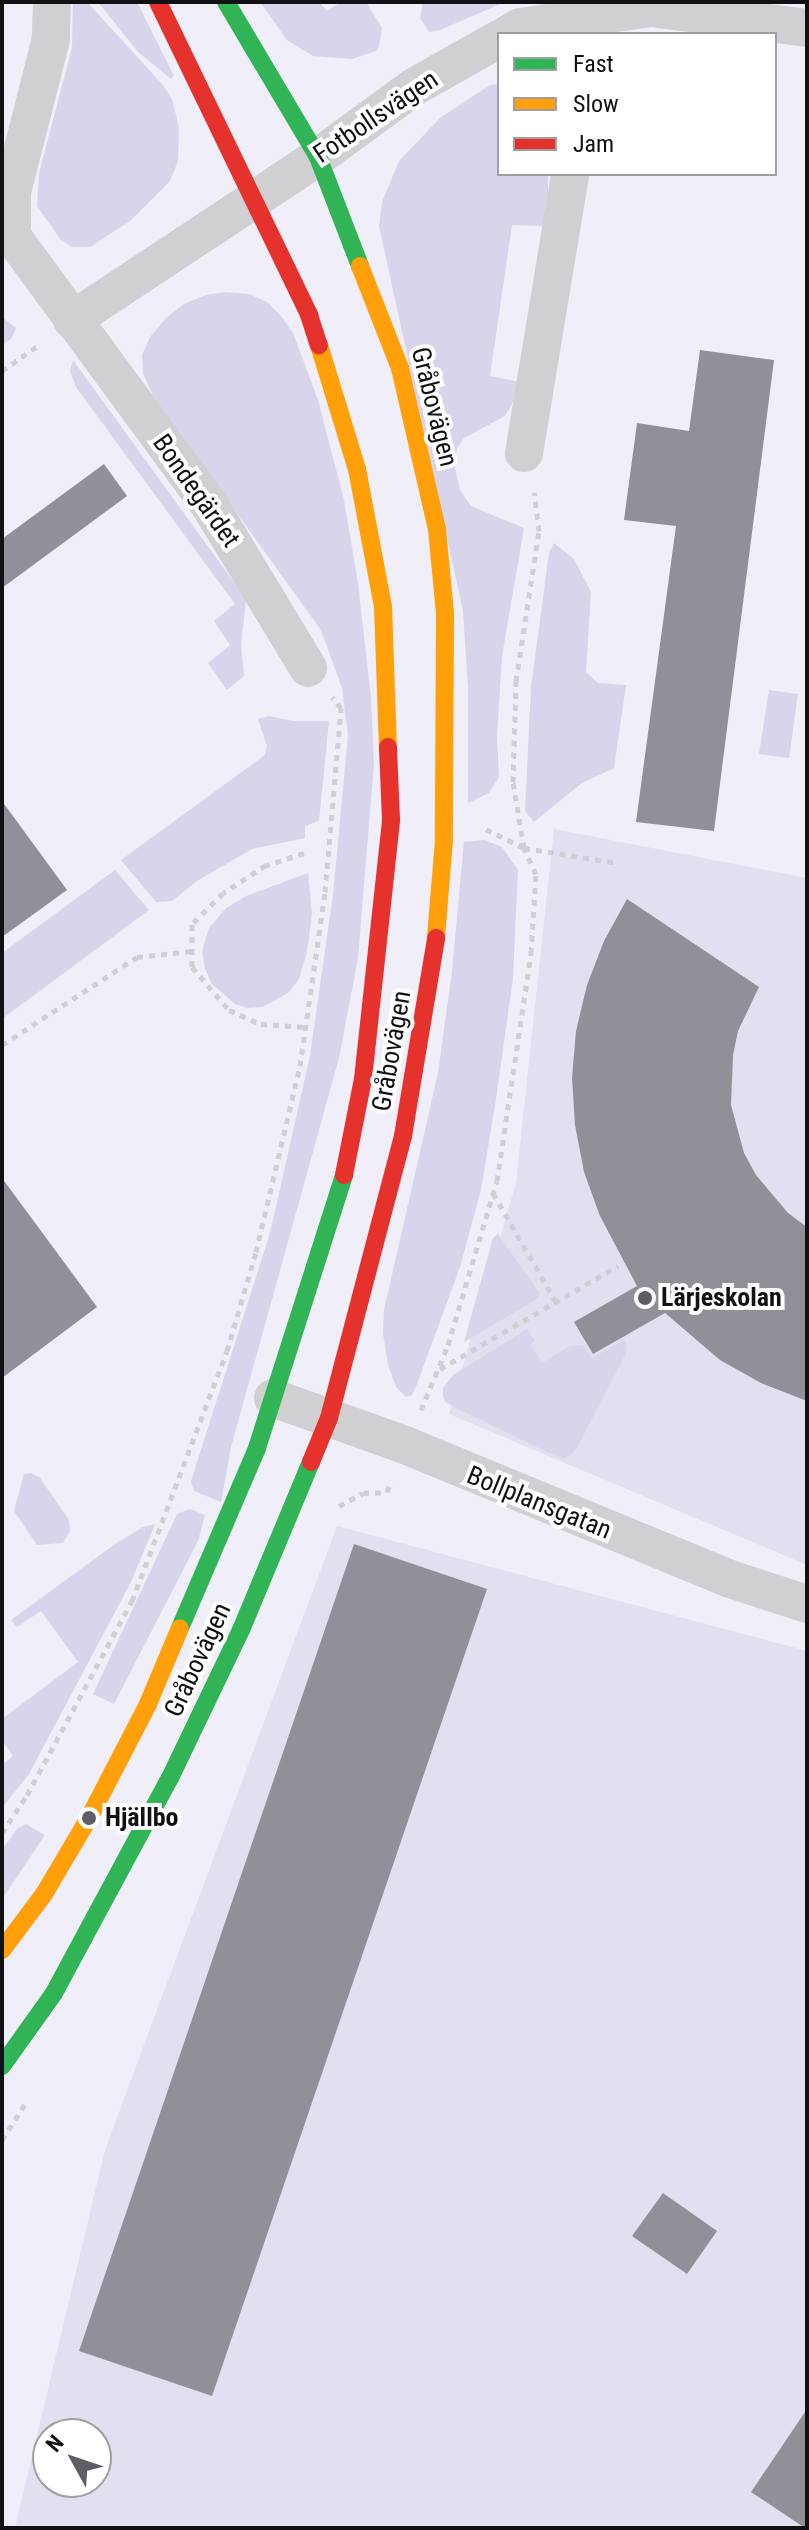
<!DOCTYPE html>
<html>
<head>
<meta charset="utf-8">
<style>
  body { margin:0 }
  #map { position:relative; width:809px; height:2530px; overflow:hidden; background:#f0eef8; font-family:"Roboto Condensed",sans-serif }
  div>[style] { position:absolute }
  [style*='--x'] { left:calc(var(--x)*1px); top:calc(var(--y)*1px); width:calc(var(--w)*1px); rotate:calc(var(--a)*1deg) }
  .built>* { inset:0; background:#e1dff0 }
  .green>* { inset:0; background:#d8d4eb }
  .building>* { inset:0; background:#918f97 }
  .path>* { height:5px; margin-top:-2.5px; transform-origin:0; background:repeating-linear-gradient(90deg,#d0cfd3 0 6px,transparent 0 12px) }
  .street>* { height:38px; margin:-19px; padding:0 19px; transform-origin:19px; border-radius:19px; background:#d0cfd1 }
  .fast>* { height:18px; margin:-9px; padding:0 9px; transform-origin:9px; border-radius:9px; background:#30b455 }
  .slow>* { height:18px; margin:-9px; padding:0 9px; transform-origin:9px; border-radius:9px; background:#ff9f0a }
  .jam>* { height:18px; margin:-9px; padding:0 9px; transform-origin:9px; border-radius:9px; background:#e5322d }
  .dots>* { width:22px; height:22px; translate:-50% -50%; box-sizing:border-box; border:4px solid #fff; border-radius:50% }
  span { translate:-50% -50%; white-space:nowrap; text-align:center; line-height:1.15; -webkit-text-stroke:8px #fff; paint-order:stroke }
  .street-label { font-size:26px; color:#111015 }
  .poi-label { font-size:26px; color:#111015; font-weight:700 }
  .left { translate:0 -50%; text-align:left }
  .frame { position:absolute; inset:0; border:4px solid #111015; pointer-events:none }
  .legend { position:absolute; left:497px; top:32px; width:280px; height:144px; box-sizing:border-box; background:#fff; border:2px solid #a09fa1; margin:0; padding:10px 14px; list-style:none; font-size:24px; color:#111015 }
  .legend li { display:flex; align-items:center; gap:16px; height:40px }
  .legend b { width:40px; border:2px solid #a09fa1 }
  .north { position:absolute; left:32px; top:2418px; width:80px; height:80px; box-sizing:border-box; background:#fff; border:2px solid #a09fa1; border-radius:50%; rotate:310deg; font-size:22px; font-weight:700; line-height:32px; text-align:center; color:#111015 }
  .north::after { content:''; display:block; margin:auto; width:28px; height:36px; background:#5f5e64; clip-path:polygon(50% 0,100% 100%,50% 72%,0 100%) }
</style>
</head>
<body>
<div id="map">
  <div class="built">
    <i style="clip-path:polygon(554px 829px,807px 878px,807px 1565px,449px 1414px,516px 1183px)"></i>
    <i style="clip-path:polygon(evenodd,337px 1526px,807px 1651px,807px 2528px,15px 2528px,105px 2150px,337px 1526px,48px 2434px,96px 2434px,96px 2482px,48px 2482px,48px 2434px)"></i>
  </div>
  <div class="green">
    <i style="clip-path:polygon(73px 2px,87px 2px,163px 85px,172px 99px,179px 127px,178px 161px,170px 181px,130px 221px,90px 247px,72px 247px,60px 239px,37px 206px,39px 173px,72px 48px)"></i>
    <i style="clip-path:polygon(98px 2px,137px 2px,174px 76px,171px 79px,138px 52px)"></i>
    <i style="clip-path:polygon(260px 2px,319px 2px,327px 11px,341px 2px,366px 2px,382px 28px,379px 46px,376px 51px,352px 59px,313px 56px,287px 40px)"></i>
    <i style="clip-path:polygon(423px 2px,505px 2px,440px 30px,429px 32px,420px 18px)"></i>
    <i style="clip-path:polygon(499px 84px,499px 174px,548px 174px,548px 213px,546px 226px,512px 225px,490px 376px,524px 383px,505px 416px,464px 438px,457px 448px,454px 463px,460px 490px,471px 506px,524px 528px,502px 656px,497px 737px,499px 777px,489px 793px,468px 803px,468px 688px,463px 611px,379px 226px,382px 202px,399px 161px,440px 118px,490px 85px)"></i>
    <i style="clip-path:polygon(225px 292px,249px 294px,267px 302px,281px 316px,293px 333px,318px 400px,344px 500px,358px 583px,371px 697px,374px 763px,358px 958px,339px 1058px,231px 1447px,221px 1502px,194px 1491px,191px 1481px,270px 1233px,310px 1056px,333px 895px,348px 735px,342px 688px,321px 630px,154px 398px,143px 373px,142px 355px,150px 337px,166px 318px,184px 304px,206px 295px)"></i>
    <i style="clip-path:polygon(2px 317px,16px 328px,12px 338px,2px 345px)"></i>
    <i style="clip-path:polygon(73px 360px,246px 599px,241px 645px,244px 676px,227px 690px,208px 663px,230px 645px,214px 621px,235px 604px,76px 387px,70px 371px)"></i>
    <i style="clip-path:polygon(554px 543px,574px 559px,591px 592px,586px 672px,598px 683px,626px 685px,614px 768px,582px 783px,534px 822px,525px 811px,531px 687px,549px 553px)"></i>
    <i style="clip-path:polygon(769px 690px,798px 694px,789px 758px,759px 754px)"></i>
    <i style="clip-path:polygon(269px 716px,293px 721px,329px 721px,319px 821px,305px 826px,305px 838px,252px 849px,197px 881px,172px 901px,156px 902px,121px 860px,265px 755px,267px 746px,258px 719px)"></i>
    <i style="clip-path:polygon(484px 840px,502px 847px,518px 870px,513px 978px,496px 1099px,481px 1190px,460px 1267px,417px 1384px,412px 1395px,406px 1397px,396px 1387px,388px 1365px,383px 1333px,384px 1310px,438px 1073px,452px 971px,464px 842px)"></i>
    <i style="clip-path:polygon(115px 870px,149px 910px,2px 1019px,2px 953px)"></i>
    <i style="clip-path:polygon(308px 873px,312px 913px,307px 952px,299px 979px,288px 993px,263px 1007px,247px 1008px,235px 1004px,212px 984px,205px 969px,202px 951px,209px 928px,226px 908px,246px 896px)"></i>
    <i style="clip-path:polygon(498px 1234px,539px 1292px,539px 1298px,464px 1342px,493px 1238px)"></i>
    <i style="clip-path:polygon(527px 1329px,535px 1341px,530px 1345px,542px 1363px,567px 1347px,583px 1345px,592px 1358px,624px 1340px,626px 1343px,626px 1353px,578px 1446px,571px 1455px,562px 1459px,460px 1410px,445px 1402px,443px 1396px,443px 1388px,453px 1375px)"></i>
    <i style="clip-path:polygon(31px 1473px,40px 1478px,69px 1520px,70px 1531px,63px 1543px,37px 1545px,14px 1511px,24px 1474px)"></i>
    <i style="clip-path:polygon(190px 1509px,205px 1515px,198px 1541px,114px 1704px,93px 1694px,177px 1514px)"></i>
    <i style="clip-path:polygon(155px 1524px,131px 1582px,29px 1774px,2px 1808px,2px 1765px,13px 1756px,2px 1740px,2px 1719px,78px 1662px,41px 1611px,17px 1627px,11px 1620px,115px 1544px,143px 1527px)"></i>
    <i style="clip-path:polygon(26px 1824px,45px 1835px,2px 1899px,2px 1850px,17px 1829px)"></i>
  </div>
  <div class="building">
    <i style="clip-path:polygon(700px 350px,774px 360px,714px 831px,636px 822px,676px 526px,624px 520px,637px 423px,689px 431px)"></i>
    <i style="clip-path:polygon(104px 464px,127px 496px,2px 588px,2px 539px)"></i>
    <i style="clip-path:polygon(2px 801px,67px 890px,2px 937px)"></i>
    <i style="clip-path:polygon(627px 899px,759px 987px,738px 1031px,733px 1055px,731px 1105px,744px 1153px,756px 1175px,788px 1213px,807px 1227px,807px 1401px,761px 1383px,720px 1360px,665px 1313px,593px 1354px,574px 1322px,637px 1286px,600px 1216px,584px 1172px,575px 1125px,572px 1078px,576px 1031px,587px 985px,604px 941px)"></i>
    <i style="clip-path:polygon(2px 1178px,97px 1307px,2px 1378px)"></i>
    <i style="clip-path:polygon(354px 1544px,487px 1589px,212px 2396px,79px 2351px)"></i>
    <i style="clip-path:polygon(663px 2193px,717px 2231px,687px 2274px,632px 2236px)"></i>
    <i style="clip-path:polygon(807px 2409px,807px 2528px,805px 2528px,751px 2492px)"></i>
  </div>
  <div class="path">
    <i style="--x:2;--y:371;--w:47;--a:-35.4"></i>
    <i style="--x:486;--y:829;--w:42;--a:26.6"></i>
    <i style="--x:524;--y:848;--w:95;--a:9.1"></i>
    <i style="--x:304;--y:853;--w:40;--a:162"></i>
    <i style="--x:266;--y:865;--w:51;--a:146.9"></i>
    <i style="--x:223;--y:893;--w:44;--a:135"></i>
    <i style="--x:192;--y:924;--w:43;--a:90"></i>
    <i style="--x:192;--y:967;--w:57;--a:49.3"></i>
    <i style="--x:229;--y:1010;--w:35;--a:24"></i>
    <i style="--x:261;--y:1024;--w:45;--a:3.8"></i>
    <i style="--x:2;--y:1045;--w:161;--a:-33.1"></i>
    <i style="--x:137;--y:957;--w:55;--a:-6.2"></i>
    <i style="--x:493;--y:1193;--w:126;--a:60"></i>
    <i style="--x:440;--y:1369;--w:206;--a:-30.1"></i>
    <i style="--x:421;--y:1410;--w:70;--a:-67.4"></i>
    <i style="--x:448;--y:1345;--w:171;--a:-73.4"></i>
    <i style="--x:497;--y:1181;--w:231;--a:-81.5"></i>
    <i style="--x:531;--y:953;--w:79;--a:-86.4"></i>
    <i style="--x:536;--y:874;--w:29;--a:-115"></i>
    <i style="--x:524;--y:848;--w:67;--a:-99.5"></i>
    <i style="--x:513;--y:782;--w:101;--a:-88.3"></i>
    <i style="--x:516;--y:681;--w:152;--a:-81.3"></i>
    <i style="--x:539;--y:531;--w:39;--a:-97"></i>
    <i style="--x:339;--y:1506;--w:27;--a:-28"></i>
    <i style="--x:363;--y:1493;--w:24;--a:-2"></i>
    <i style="--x:387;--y:1492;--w:12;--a:-70"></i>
    <i style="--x:2;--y:1833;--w:45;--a:-56.7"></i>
    <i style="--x:27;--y:1795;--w:221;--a:-61.6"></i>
    <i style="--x:132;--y:1601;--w:267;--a:-69.2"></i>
    <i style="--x:227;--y:1351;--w:103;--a:-73.7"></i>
    <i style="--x:256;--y:1252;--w:191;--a:-76.7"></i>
    <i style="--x:300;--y:1066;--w:176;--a:-81.8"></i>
    <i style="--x:325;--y:892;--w:185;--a:-85"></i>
    <i style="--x:341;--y:708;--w:14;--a:-129"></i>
    <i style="--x:2;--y:2140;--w:43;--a:-57.4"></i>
  </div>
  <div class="street">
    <i style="--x:52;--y:2;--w:37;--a:92"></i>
    <i style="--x:51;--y:39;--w:158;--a:104.3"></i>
    <i style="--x:12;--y:192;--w:44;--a:90"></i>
    <i style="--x:12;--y:236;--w:329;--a:53.7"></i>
    <i style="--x:207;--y:501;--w:195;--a:58.8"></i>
    <i style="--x:508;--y:34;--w:14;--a:-30"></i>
    <i style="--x:520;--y:27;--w:132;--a:-8.3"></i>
    <i style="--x:651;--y:8;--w:157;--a:7.3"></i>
    <i style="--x:72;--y:320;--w:295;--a:-33.5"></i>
    <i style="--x:318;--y:157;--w:119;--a:-36.1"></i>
    <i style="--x:414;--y:87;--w:98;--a:-29.5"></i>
    <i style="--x:524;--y:453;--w:283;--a:-80.6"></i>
    <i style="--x:273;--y:1398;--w:140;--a:19.6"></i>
    <i style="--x:405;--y:1445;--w:352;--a:22.4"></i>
    <i style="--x:730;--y:1579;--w:81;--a:18"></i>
  </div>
  <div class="fast">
    <i style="--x:226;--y:2;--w:180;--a:59.3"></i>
    <i style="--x:318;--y:157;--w:117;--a:68.9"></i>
    <i style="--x:180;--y:1628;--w:196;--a:-66.8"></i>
    <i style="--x:257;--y:1448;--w:287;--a:-72.3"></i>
    <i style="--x:2;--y:2066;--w:90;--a:-54.5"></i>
    <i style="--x:54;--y:1993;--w:244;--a:-61.7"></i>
    <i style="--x:170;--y:1778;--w:164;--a:-64.4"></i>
    <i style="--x:241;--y:1630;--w:182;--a:-67.4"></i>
  </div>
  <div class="slow">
    <i style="--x:360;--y:266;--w:110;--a:68.6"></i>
    <i style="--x:400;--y:368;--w:165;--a:77.1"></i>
    <i style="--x:437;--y:529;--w:85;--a:84.6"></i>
    <i style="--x:445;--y:614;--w:226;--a:90.3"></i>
    <i style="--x:444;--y:840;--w:98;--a:94.7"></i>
    <i style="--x:319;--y:345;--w:130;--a:73"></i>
    <i style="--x:357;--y:469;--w:139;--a:79.3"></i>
    <i style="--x:383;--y:606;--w:141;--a:88"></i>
    <i style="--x:2;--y:1950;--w:70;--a:-53.1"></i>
    <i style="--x:44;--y:1894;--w:88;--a:-59.4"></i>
    <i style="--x:89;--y:1818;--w:128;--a:-62.6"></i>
    <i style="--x:148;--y:1704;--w:82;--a:-67.2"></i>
  </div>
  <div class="jam">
    <i style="--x:158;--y:2;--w:348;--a:64.2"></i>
    <i style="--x:309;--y:315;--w:32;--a:72"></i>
    <i style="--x:344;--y:1175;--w:98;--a:-78.8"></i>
    <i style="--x:363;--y:1079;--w:261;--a:-83.8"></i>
    <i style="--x:391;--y:820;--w:73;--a:-92.4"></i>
    <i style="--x:311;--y:1462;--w:48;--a:-67.8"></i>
    <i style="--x:329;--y:1418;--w:292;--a:-75.3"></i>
    <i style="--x:403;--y:1136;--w:201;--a:-80.5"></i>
  </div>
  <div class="dots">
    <i style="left:645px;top:1298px;background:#5f5e64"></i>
    <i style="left:89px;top:1818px;background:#5f5e64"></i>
  </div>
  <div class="street-label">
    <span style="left:376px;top:117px;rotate:-34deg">Fotbollsvägen</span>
    <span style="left:434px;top:407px;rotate:76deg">Gråbovägen</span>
    <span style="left:196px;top:491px;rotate:55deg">Bondegärdet</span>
    <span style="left:392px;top:1051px;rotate:-80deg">Gråbovägen</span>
    <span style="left:539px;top:1503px;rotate:22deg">Bollplansgatan</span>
    <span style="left:198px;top:1660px;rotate:-65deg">Gråbovägen</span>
  </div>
  <div class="poi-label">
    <span class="left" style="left:661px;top:1298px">Lärjeskolan</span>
    <span class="left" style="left:105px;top:1818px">Hjällbo</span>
  </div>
  <div class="frame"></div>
  <ul class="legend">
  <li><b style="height:10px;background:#30b455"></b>Fast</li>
  <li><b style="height:10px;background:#ff9f0a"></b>Slow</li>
  <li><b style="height:10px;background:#e5322d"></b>Jam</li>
  </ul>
  <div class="north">N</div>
</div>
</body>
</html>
